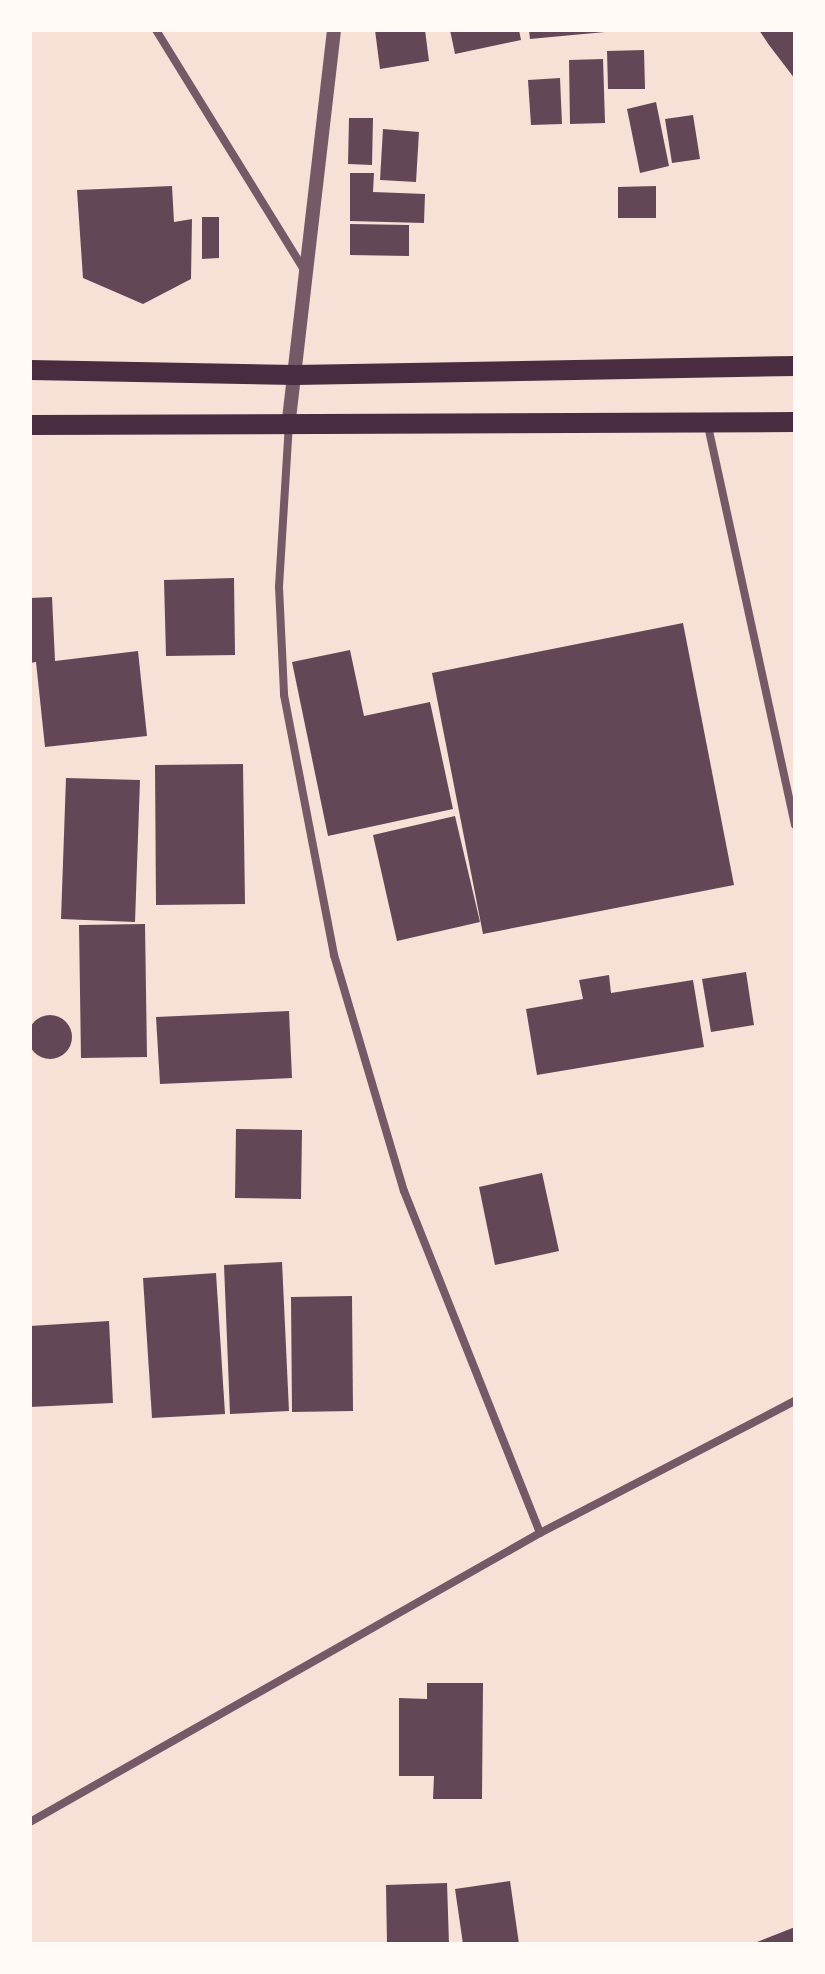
<!DOCTYPE html>
<html>
<head>
<meta charset="utf-8">
<style>
  body { margin:0 }
  #map { position:relative; width:825px; height:1974px; overflow:hidden; background:#f7e1d7; font-family:"Noto Sans",sans-serif }
  div>[style] { position:absolute }
  [style*='--x'] { left:calc(var(--x)*1px); top:calc(var(--y)*1px); width:calc(var(--w)*1px); rotate:calc(var(--a)*1deg) }
  .building>* { inset:0; background:#644757 }
  .round { border-radius:50% }
  .minor>* { height:8px; margin:-4px; padding:0 4px; transform-origin:4px; border-radius:4px; background:#755966 }
  .tertiary>* { height:14px; margin:-7px; padding:0 7px; transform-origin:7px; border-radius:7px; background:#755966 }
  .primary>* { height:20px; margin:-10px; padding:0 10px; transform-origin:10px; border-radius:10px; background:#4a2c40 }
  span { translate:-50% -50%; white-space:nowrap; text-align:center; line-height:1.15; -webkit-text-stroke:6px #fffaf5; paint-order:stroke }
  .frame { position:absolute; inset:0; border:32px solid #fffaf5; pointer-events:none }
</style>
</head>
<body>
<div id="map">
  <div class="building">
    <i style="clip-path:polygon(375px 30px,425px 30px,429px 61px,380px 69px)"></i>
    <i style="clip-path:polygon(450px 30px,519px 30px,521px 40px,455px 54px)"></i>
    <i style="clip-path:polygon(529px 30px,605px 30px,605px 32px,530px 39px)"></i>
    <i style="clip-path:polygon(759px 30px,795px 30px,795px 79px,769px 45px)"></i>
    <i style="clip-path:polygon(644px 50px,645px 89px,608px 89px,607px 51px)"></i>
    <i style="clip-path:polygon(603px 59px,605px 123px,570px 124px,569px 60px)"></i>
    <i style="clip-path:polygon(560px 78px,562px 124px,531px 125px,528px 80px)"></i>
    <i style="clip-path:polygon(656px 102px,669px 166px,640px 173px,627px 109px)"></i>
    <i style="clip-path:polygon(693px 115px,700px 159px,672px 163px,665px 119px)"></i>
    <i style="clip-path:polygon(349px 118px,373px 118px,372px 165px,348px 164px)"></i>
    <i style="clip-path:polygon(383px 129px,419px 132px,416px 182px,380px 180px)"></i>
    <i style="clip-path:polygon(350px 173px,374px 173px,373px 192px,425px 194px,424px 223px,350px 221px)"></i>
    <i style="clip-path:polygon(172px 186px,174px 222px,192px 219px,191px 279px,143px 304px,83px 278px,77px 190px)"></i>
    <i style="clip-path:polygon(656px 186px,656px 218px,618px 218px,618px 187px)"></i>
    <i style="clip-path:polygon(202px 217px,219px 217px,219px 258px,202px 259px)"></i>
    <i style="clip-path:polygon(350px 224px,409px 225px,409px 256px,350px 255px)"></i>
    <i style="clip-path:polygon(234px 578px,235px 655px,166px 656px,164px 580px)"></i>
    <i style="clip-path:polygon(52px 597px,55px 661px,138px 651px,147px 736px,45px 747px,36px 662px,30px 663px,30px 598px)"></i>
    <i style="clip-path:polygon(683px 623px,734px 885px,483px 934px,432px 673px)"></i>
    <i style="clip-path:polygon(350px 650px,364px 716px,430px 702px,453px 809px,328px 836px,292px 662px)"></i>
    <i style="clip-path:polygon(243px 764px,245px 904px,156px 905px,155px 765px)"></i>
    <i style="clip-path:polygon(66px 778px,140px 780px,135px 922px,61px 919px)"></i>
    <i style="clip-path:polygon(455px 816px,480px 922px,397px 941px,373px 835px)"></i>
    <i style="clip-path:polygon(145px 924px,147px 1057px,81px 1058px,79px 925px)"></i>
    <i style="clip-path:polygon(746px 972px,754px 1025px,711px 1032px,702px 979px)"></i>
    <i style="clip-path:polygon(609px 975px,611px 993px,693px 980px,704px 1047px,537px 1075px,526px 1009px,583px 999px,579px 980px)"></i>
    <i style="clip-path:polygon(289px 1011px,292px 1078px,160px 1084px,156px 1017px)"></i>
    <i class="round" style="left:28px;top:1015px;width:44px;height:44px"></i>
    <i style="clip-path:polygon(236px 1129px,302px 1130px,301px 1199px,235px 1198px)"></i>
    <i style="clip-path:polygon(542px 1173px,559px 1251px,495px 1265px,479px 1187px)"></i>
    <i style="clip-path:polygon(282px 1262px,289px 1411px,230px 1414px,224px 1265px)"></i>
    <i style="clip-path:polygon(216px 1273px,225px 1414px,152px 1418px,143px 1278px)"></i>
    <i style="clip-path:polygon(352px 1296px,353px 1411px,292px 1412px,291px 1297px)"></i>
    <i style="clip-path:polygon(109px 1321px,113px 1403px,30px 1407px,30px 1326px)"></i>
    <i style="clip-path:polygon(427px 1683px,483px 1683px,482px 1799px,433px 1799px,434px 1776px,399px 1776px,399px 1698px,427px 1699px)"></i>
    <i style="clip-path:polygon(510px 1881px,519px 1944px,463px 1944px,455px 1889px)"></i>
    <i style="clip-path:polygon(447px 1883px,449px 1944px,387px 1944px,386px 1885px)"></i>
    <i style="clip-path:polygon(795px 1927px,795px 1944px,752px 1944px)"></i>
  </div>
  <div class="minor">
    <i style="--x:156;--y:30;--w:283;--a:58.3"></i>
    <i style="--x:289;--y:423;--w:164;--a:93.5"></i>
    <i style="--x:279;--y:587;--w:108;--a:87.3"></i>
    <i style="--x:284;--y:695;--w:265;--a:79.1"></i>
    <i style="--x:334;--y:955;--w:246;--a:73.5"></i>
    <i style="--x:404;--y:1191;--w:368;--a:68.3"></i>
    <i style="--x:708;--y:426;--w:408;--a:77.7"></i>
    <i style="--x:30;--y:1822;--w:586;--a:-29.54"></i>
    <i style="--x:540;--y:1533;--w:287;--a:-27.4"></i>
  </div>
  <div class="tertiary">
    <i style="--x:289;--y:419;--w:392;--a:-83.4"></i>
  </div>
  <div class="primary">
    <i style="--x:30;--y:370;--w:265;--a:1.1"></i>
    <i style="--x:295;--y:375;--w:500;--a:-1.03"></i>
    <i style="--x:30;--y:425;--w:765;--a:-0.22"></i>
  </div>
  <div class="frame"></div>
</div>
</body>
</html>
